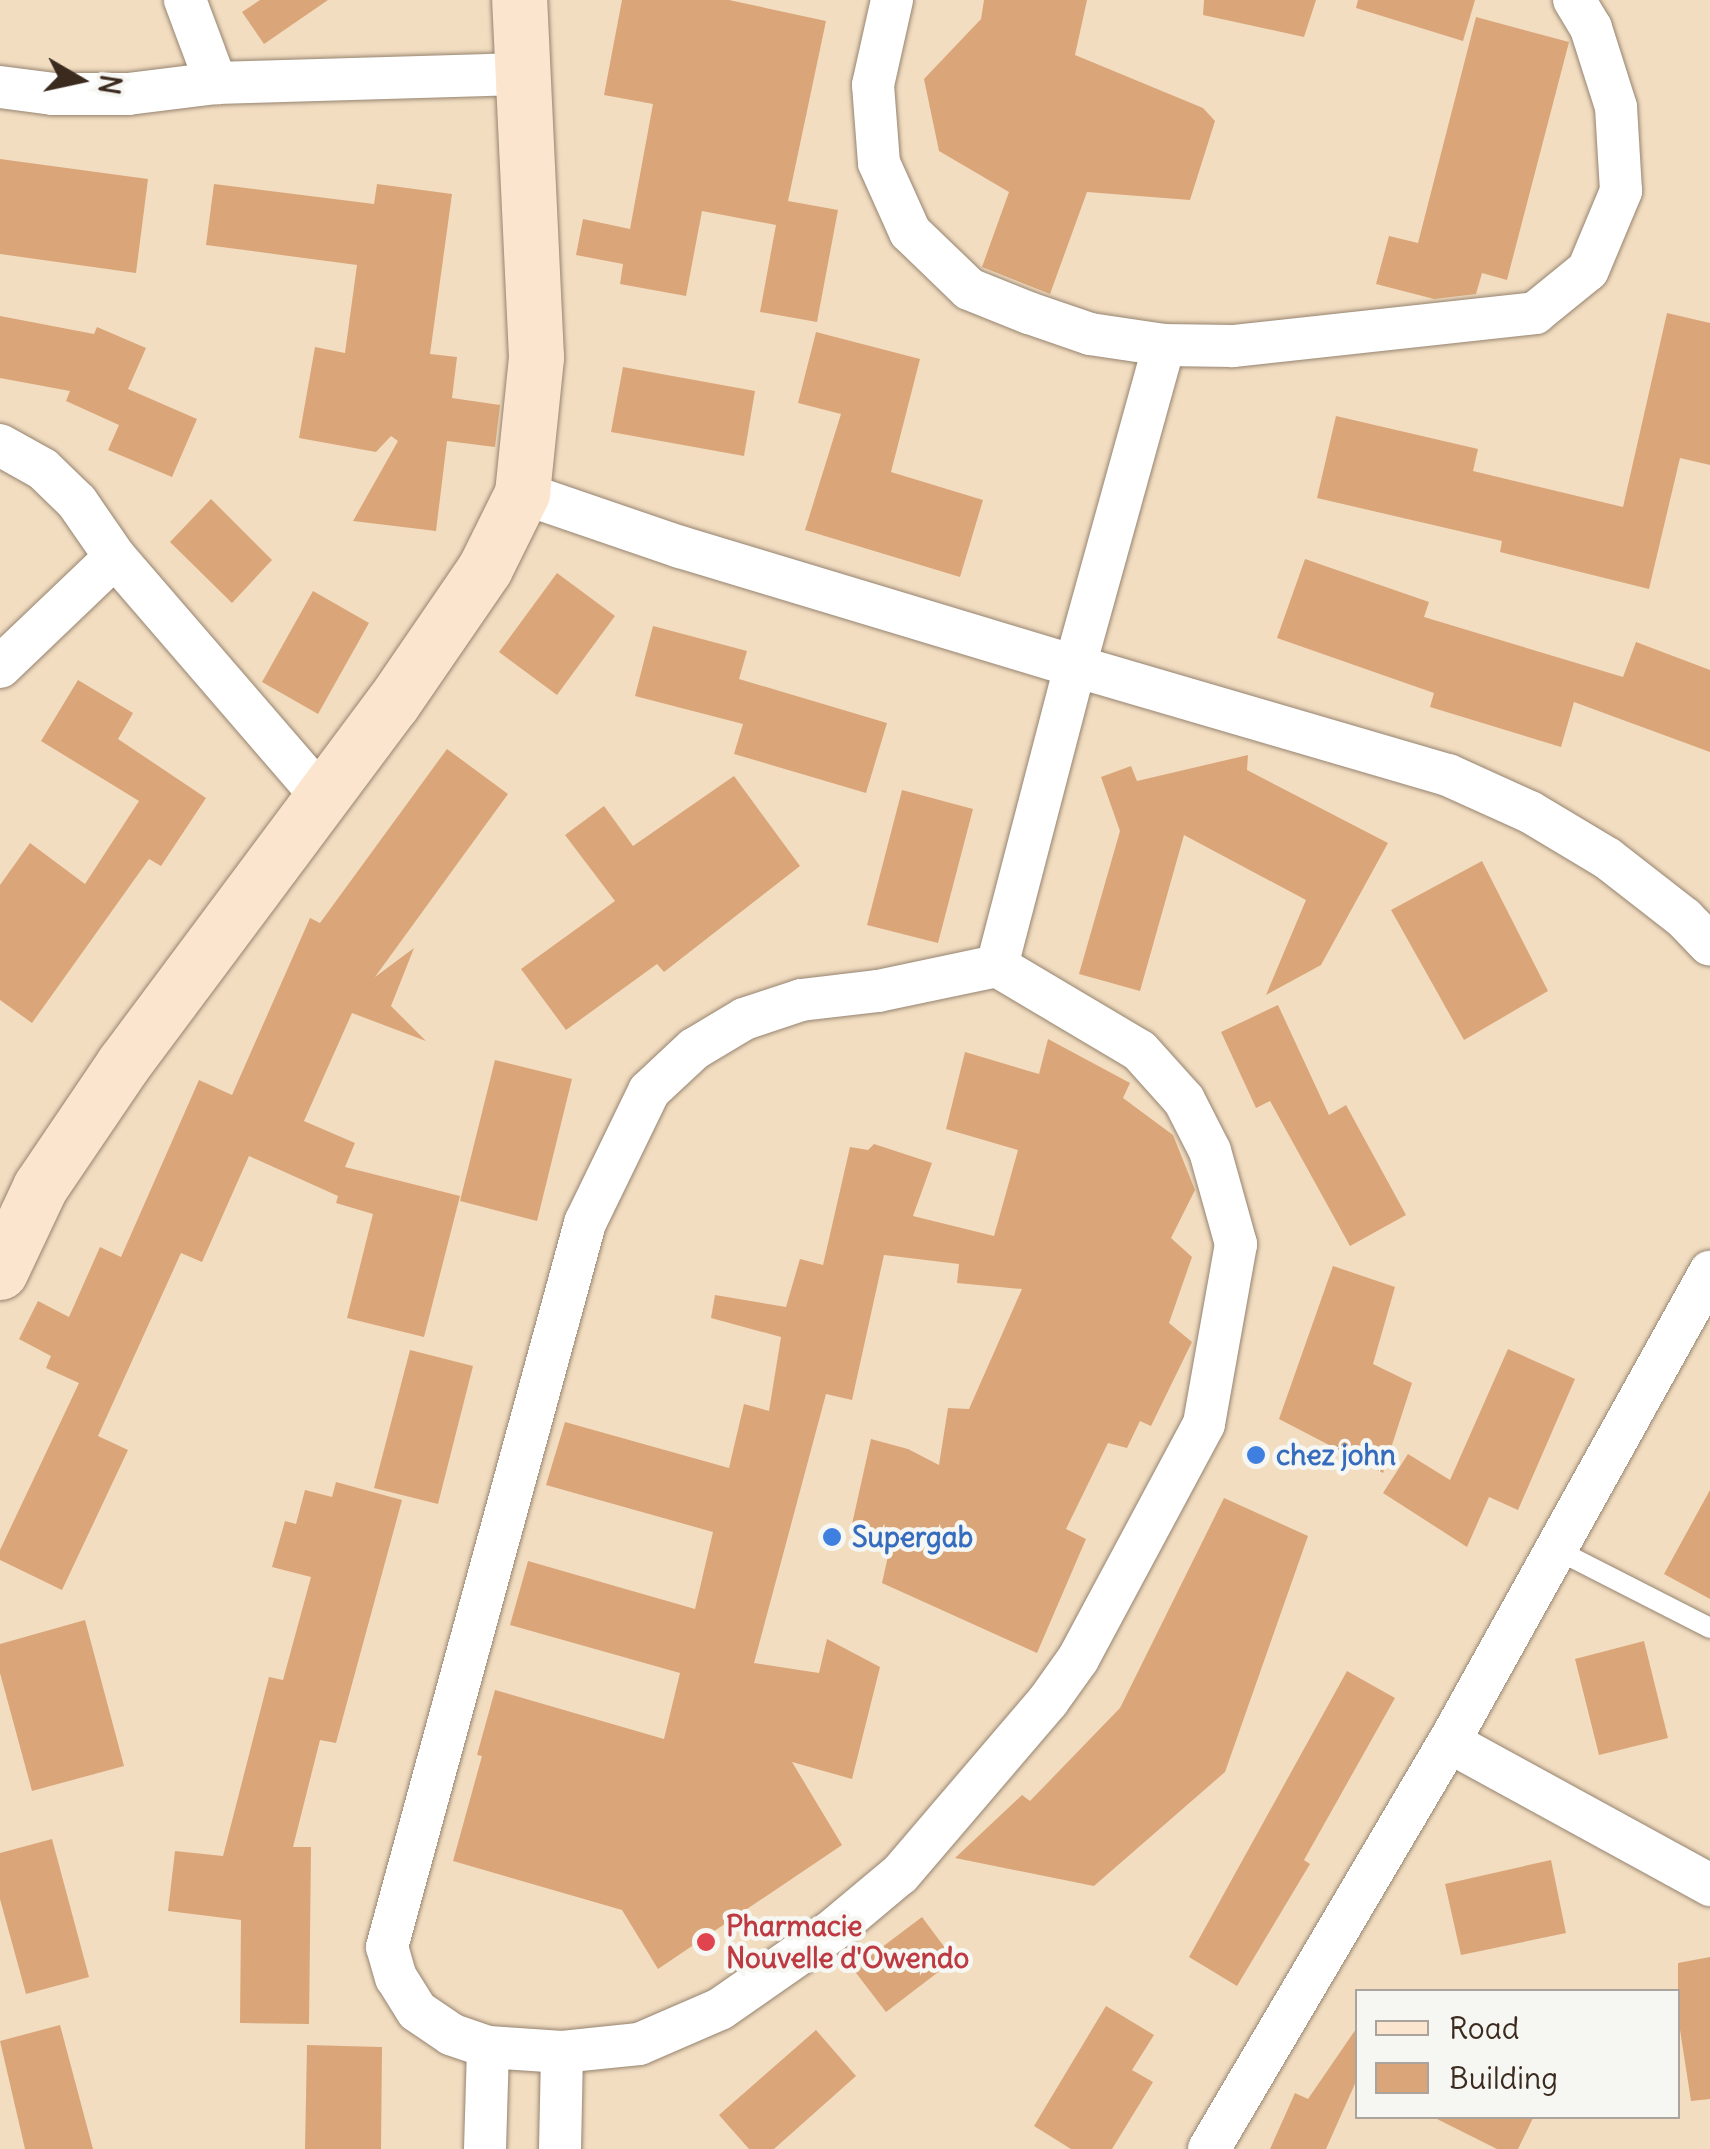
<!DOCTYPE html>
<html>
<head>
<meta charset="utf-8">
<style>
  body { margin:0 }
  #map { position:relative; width:1710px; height:2149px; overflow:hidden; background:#f2ddc1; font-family:Delius,sans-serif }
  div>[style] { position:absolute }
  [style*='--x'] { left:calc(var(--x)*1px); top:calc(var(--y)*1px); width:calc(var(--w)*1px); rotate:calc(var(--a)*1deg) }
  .building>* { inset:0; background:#daa679 }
  .roads { filter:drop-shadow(0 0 2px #968470) drop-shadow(0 0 2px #968470) }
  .lane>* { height:20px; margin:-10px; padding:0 10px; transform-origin:10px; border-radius:10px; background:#fff }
  .street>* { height:42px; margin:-21px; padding:0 21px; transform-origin:21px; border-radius:21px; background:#fff }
  .secondary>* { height:55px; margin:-27.5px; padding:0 27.5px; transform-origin:27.5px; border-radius:27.5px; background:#fce5cf }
  .dots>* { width:28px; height:28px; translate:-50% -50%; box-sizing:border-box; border:5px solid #f6f6f2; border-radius:50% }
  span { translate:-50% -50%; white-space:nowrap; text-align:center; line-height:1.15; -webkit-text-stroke:9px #f6f6f2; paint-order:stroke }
  .shop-label { font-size:28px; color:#366cbe; font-weight:700 }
  .left { translate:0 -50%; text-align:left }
  .health-label { font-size:28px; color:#be3a42; font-weight:700 }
  .legend { position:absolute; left:1355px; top:1989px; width:325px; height:130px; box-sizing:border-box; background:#f6f6f2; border:2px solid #aba49d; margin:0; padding:12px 18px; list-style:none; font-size:30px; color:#3b2a1e }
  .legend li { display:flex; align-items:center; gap:20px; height:50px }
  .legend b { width:50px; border:2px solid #aba49d }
  .north { position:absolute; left:30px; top:30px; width:100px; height:100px; -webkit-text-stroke:8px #f6f6f2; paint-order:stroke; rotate:99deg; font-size:28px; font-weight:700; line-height:40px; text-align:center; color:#3b2a1e }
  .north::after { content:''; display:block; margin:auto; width:35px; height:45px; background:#3b2a1e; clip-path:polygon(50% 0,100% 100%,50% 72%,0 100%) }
</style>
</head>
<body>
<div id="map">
  <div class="building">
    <i style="clip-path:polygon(260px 0,328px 0,264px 44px,242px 12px)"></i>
    <i style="clip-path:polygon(622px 0,729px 0,826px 21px,788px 201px,838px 210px,817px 322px,760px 312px,776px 225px,702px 211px,686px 296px,620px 284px,623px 264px,576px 255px,583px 219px,630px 229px,653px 104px,604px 95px)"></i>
    <i style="clip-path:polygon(984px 0,1087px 0,1075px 55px,1203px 108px,1215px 121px,1190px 200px,1087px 192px,1050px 294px,982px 267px,1009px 192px,939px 151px,924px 79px,981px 19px)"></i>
    <i style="clip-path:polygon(1204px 0,1316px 0,1304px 37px,1203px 15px)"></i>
    <i style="clip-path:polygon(1358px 0,1475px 0,1463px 41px,1356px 8px)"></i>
    <i style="clip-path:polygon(1476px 17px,1569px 42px,1507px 280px,1482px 273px,1476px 294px,1434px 299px,1376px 284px,1389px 236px,1418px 243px)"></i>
    <i style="clip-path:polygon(0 159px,148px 179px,136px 273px,0 254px)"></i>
    <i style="clip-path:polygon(214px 184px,374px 204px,377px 184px,452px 194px,430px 354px,457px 357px,452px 398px,500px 405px,495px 447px,447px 441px,436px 531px,353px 521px,398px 441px,391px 436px,376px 452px,299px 438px,315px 347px,345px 353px,357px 265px,206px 245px)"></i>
    <i style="clip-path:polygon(1667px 313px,1710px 323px,1710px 465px,1680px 458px,1649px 589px,1500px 552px,1502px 541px,1317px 498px,1336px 416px,1478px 449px,1473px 471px,1623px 507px)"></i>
    <i style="clip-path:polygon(0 316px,94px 334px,97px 327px,146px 348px,128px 389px,197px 419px,172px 477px,108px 450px,119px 425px,66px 401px,70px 391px,0 378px)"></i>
    <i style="clip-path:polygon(816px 332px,920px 359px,891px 472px,983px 500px,960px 577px,805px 530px,841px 414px,798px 403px)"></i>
    <i style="clip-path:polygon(623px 367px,755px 391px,744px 456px,611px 432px)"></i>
    <i style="clip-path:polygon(211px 499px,272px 560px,232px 603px,170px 542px)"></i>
    <i style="clip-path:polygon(1305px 559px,1429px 602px,1424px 617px,1623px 677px,1636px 642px,1710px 670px,1710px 752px,1574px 702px,1561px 747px,1430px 707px,1434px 693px,1277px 638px)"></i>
    <i style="clip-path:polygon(557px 573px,615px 616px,557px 695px,499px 652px)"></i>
    <i style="clip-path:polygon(313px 591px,369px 623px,318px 714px,262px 682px)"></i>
    <i style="clip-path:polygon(653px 626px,747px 651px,739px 679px,887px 723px,866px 793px,734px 754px,743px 724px,635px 696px)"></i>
    <i style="clip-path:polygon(78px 680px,133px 713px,118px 739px,206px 798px,161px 866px,149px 859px,32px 1023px,0 1000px,0 885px,30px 843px,85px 884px,139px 801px,41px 741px)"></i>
    <i style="clip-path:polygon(447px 749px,508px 794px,375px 977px,414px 948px,391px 1006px,426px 1041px,352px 1013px,304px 1121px,355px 1143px,345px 1167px,460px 1196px,424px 1337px,347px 1318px,373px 1214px,336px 1203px,338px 1196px,249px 1156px,202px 1262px,181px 1253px,98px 1436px,128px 1450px,62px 1590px,0 1560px,0 1550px,79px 1383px,46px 1368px,51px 1356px,19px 1339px,38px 1301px,69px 1317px,100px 1247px,121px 1257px,199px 1080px,232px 1095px,310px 918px,320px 923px)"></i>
    <i style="clip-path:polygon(1248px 755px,1247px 770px,1388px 843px,1321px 965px,1266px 995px,1306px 900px,1184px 835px,1140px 991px,1079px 974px,1120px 831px,1101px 777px,1131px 766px,1137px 781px)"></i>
    <i style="clip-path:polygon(734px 776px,800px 866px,664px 972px,657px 964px,566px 1030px,521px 969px,615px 901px,565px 835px,604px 806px,633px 846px)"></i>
    <i style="clip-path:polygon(902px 790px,973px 809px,938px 943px,867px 925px)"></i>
    <i style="clip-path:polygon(1482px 861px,1548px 991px,1464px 1040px,1391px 910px)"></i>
    <i style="clip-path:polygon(1278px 1005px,1329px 1115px,1346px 1105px,1406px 1215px,1350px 1246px,1270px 1101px,1256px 1108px,1221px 1032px)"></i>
    <i style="clip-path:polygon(1048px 1039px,1130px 1083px,1123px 1098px,1173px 1135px,1195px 1190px,1171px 1238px,1192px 1257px,1169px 1323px,1192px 1342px,1151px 1426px,1140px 1421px,1127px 1448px,1108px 1443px,1066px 1529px,1086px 1539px,1037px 1653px,882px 1583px,892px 1538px,850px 1533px,871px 1439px,908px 1449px,939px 1465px,948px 1408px,969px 1409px,1022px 1289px,957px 1283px,959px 1264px,884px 1255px,852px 1400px,826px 1394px,754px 1663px,819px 1673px,827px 1639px,880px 1667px,852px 1779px,792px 1762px,842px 1845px,658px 1969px,622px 1910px,453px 1861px,482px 1756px,477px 1755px,495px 1690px,664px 1739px,680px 1673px,510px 1625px,528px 1561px,695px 1609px,713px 1532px,546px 1485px,565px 1422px,729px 1468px,744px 1404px,769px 1411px,781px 1337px,711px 1318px,715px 1295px,786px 1307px,800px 1259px,823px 1265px,850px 1147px,868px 1150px,874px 1144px,932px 1163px,913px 1216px,994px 1236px,1018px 1150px,946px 1129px,965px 1052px,1039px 1074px)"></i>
    <i style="clip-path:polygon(495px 1060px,572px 1079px,537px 1221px,460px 1201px)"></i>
    <i style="clip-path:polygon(1333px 1266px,1395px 1287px,1373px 1364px,1412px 1383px,1383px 1473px,1279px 1419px)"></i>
    <i style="clip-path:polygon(1508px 1349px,1575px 1379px,1518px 1510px,1489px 1497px,1467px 1547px,1383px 1493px,1408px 1454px,1450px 1480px)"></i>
    <i style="clip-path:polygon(410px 1350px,473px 1366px,438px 1504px,374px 1488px)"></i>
    <i style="clip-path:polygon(336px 1482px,402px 1500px,336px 1743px,320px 1740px,293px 1847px,311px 1847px,309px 2024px,240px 2023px,241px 1920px,168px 1911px,175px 1851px,223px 1856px,269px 1677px,283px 1680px,311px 1577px,272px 1567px,285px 1521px,296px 1524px,305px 1490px,332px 1497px)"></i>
    <i style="clip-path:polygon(1710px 1490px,1710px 1599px,1664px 1574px)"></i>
    <i style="clip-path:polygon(1224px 1498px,1308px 1536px,1225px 1772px,1094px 1886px,955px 1858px,1022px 1795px,1030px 1801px,1120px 1708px)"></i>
    <i style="clip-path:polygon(85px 1620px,124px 1766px,32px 1791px,0 1673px,0 1644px)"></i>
    <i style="clip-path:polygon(1644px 1641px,1668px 1738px,1599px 1755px,1575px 1659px)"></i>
    <i style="clip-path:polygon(1347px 1671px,1395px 1698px,1304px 1860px,1310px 1864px,1237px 1986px,1189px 1957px)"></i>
    <i style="clip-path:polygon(52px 1839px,89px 1977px,26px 1994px,0 1899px,0 1853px)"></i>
    <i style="clip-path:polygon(1551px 1860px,1566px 1933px,1461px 1955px,1445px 1884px)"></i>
    <i style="clip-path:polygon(922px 1917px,954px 1960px,886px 2012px,853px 1969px)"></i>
    <i style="clip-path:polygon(1710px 1957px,1710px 2099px,1691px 2101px,1678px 2017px,1678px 1963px)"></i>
    <i style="clip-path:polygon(1106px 2006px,1154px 2035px,1132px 2070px,1153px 2082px,1112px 2149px,1071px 2149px,1034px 2126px)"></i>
    <i style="clip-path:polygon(60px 2025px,93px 2149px,25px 2149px,0 2041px)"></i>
    <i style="clip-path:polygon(1358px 2026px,1358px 2077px,1326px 2149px,1270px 2149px,1295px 2093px,1308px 2099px)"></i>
    <i style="clip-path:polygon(816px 2030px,856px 2076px,774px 2149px,749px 2149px,719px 2115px)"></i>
    <i style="clip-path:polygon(307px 2045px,382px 2047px,381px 2149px,305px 2149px)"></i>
    <i style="clip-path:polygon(1431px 2116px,1534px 2116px,1518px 2149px,1497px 2149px)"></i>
  </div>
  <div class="roads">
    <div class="lane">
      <i style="--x:1557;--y:1550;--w:172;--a:27"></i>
    </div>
    <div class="street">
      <i style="--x:185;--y:0;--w:89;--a:69.5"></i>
      <i style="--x:892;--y:0;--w:87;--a:102.6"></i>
      <i style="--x:873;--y:85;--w:78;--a:85.6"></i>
      <i style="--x:879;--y:163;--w:76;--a:65.8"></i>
      <i style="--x:910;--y:232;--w:82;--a:44"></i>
      <i style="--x:969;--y:289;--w:65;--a:21.8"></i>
      <i style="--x:1029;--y:313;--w:65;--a:19"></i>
      <i style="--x:1090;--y:334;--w:75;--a:8.5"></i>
      <i style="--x:1164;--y:345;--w:69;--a:0.8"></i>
      <i style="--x:1233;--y:346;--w:304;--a:-6.2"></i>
      <i style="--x:1535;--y:313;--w:68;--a:-39.1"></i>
      <i style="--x:1588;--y:270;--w:86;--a:-67.3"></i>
      <i style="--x:1621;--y:191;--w:84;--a:-93.4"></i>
      <i style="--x:1616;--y:107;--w:83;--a:-107.6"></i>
      <i style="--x:1591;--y:28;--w:33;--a:-121"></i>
      <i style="--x:0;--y:87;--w:53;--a:7.5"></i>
      <i style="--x:53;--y:94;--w:75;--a:0"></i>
      <i style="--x:128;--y:94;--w:89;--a:-7.1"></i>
      <i style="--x:216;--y:83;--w:305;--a:-1.7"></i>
      <i style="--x:0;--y:445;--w:49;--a:29.2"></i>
      <i style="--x:43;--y:469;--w:47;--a:44.1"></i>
      <i style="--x:77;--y:502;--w:67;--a:55.4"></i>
      <i style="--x:115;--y:557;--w:318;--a:49.2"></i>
      <i style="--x:522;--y:493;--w:167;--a:18.9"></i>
      <i style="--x:680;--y:547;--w:413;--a:16.8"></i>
      <i style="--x:1075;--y:666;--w:333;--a:-74.5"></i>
      <i style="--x:0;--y:667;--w:159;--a:-43.7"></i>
      <i style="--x:997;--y:966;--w:166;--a:30.7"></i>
      <i style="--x:1140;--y:1051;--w:66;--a:48.1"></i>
      <i style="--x:1184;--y:1100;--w:57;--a:63"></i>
      <i style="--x:1210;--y:1151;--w:97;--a:74.4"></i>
      <i style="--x:1236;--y:1244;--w:183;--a:100.1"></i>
      <i style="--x:1204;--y:1424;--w:267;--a:118.2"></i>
      <i style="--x:1078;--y:1659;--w:52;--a:125.5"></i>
      <i style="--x:1048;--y:1701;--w:228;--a:130.5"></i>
      <i style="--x:900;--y:1874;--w:89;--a:140"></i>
      <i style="--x:832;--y:1931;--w:136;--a:145.1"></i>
      <i style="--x:720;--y:2009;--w:88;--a:156.6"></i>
      <i style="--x:639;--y:2044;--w:77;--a:174.1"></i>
      <i style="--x:562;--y:2052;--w:74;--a:-176.1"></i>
      <i style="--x:488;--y:2047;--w:39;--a:-161"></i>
      <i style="--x:451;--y:2034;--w:41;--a:-145.9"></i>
      <i style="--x:417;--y:2011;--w:39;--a:-122"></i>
      <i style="--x:396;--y:1978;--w:32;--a:-106"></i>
      <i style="--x:387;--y:1947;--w:751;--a:-74.7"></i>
      <i style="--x:585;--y:1223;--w:147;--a:-64.1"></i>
      <i style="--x:649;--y:1091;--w:62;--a:-43"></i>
      <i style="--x:694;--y:1049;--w:58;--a:-31"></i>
      <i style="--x:744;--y:1019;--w:60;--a:-18.4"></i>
      <i style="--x:801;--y:1000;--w:78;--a:-6.7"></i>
      <i style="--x:878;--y:991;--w:122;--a:-11.9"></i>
      <i style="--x:997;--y:966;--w:310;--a:-75.4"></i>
      <i style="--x:1075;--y:666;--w:389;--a:16.3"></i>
      <i style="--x:1448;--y:775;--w:90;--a:24.3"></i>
      <i style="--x:1530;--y:812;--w:90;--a:30.9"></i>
      <i style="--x:1607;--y:858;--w:98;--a:37.9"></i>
      <i style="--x:1684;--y:918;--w:37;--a:46"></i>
      <i style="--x:1449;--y:1742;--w:298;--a:28.7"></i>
      <i style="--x:485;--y:2149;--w:102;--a:-88.3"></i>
      <i style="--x:560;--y:2149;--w:97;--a:-88.8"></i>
      <i style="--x:1209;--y:2149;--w:472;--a:-59.5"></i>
      <i style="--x:1449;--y:1742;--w:538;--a:-60.96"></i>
    </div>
    <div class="secondary">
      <i style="--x:0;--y:1272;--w:94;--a:-64.8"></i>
      <i style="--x:40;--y:1187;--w:150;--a:-55.9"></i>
      <i style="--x:124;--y:1063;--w:448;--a:-53.3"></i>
      <i style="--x:392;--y:704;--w:165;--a:-55.6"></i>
      <i style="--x:485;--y:568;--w:84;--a:-63.7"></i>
      <i style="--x:522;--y:493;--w:137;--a:-84.1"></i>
      <i style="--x:536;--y:357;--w:357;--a:-92.7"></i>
    </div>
  </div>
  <div class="dots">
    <i style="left:1256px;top:1455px;background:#3f7fe0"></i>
    <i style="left:832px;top:1537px;background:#3f7fe0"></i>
    <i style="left:706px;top:1942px;background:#e0444e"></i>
  </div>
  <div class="shop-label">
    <span class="left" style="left:1276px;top:1455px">chez john</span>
    <span class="left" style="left:852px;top:1537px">Supergab</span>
  </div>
  <div class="health-label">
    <span class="left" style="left:726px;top:1942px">Pharmacie<br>Nouvelle d'Owendo</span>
  </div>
  <ul class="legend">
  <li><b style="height:12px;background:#fce5cf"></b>Road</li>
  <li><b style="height:28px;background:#daa679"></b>Building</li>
  </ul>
  <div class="north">N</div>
</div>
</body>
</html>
